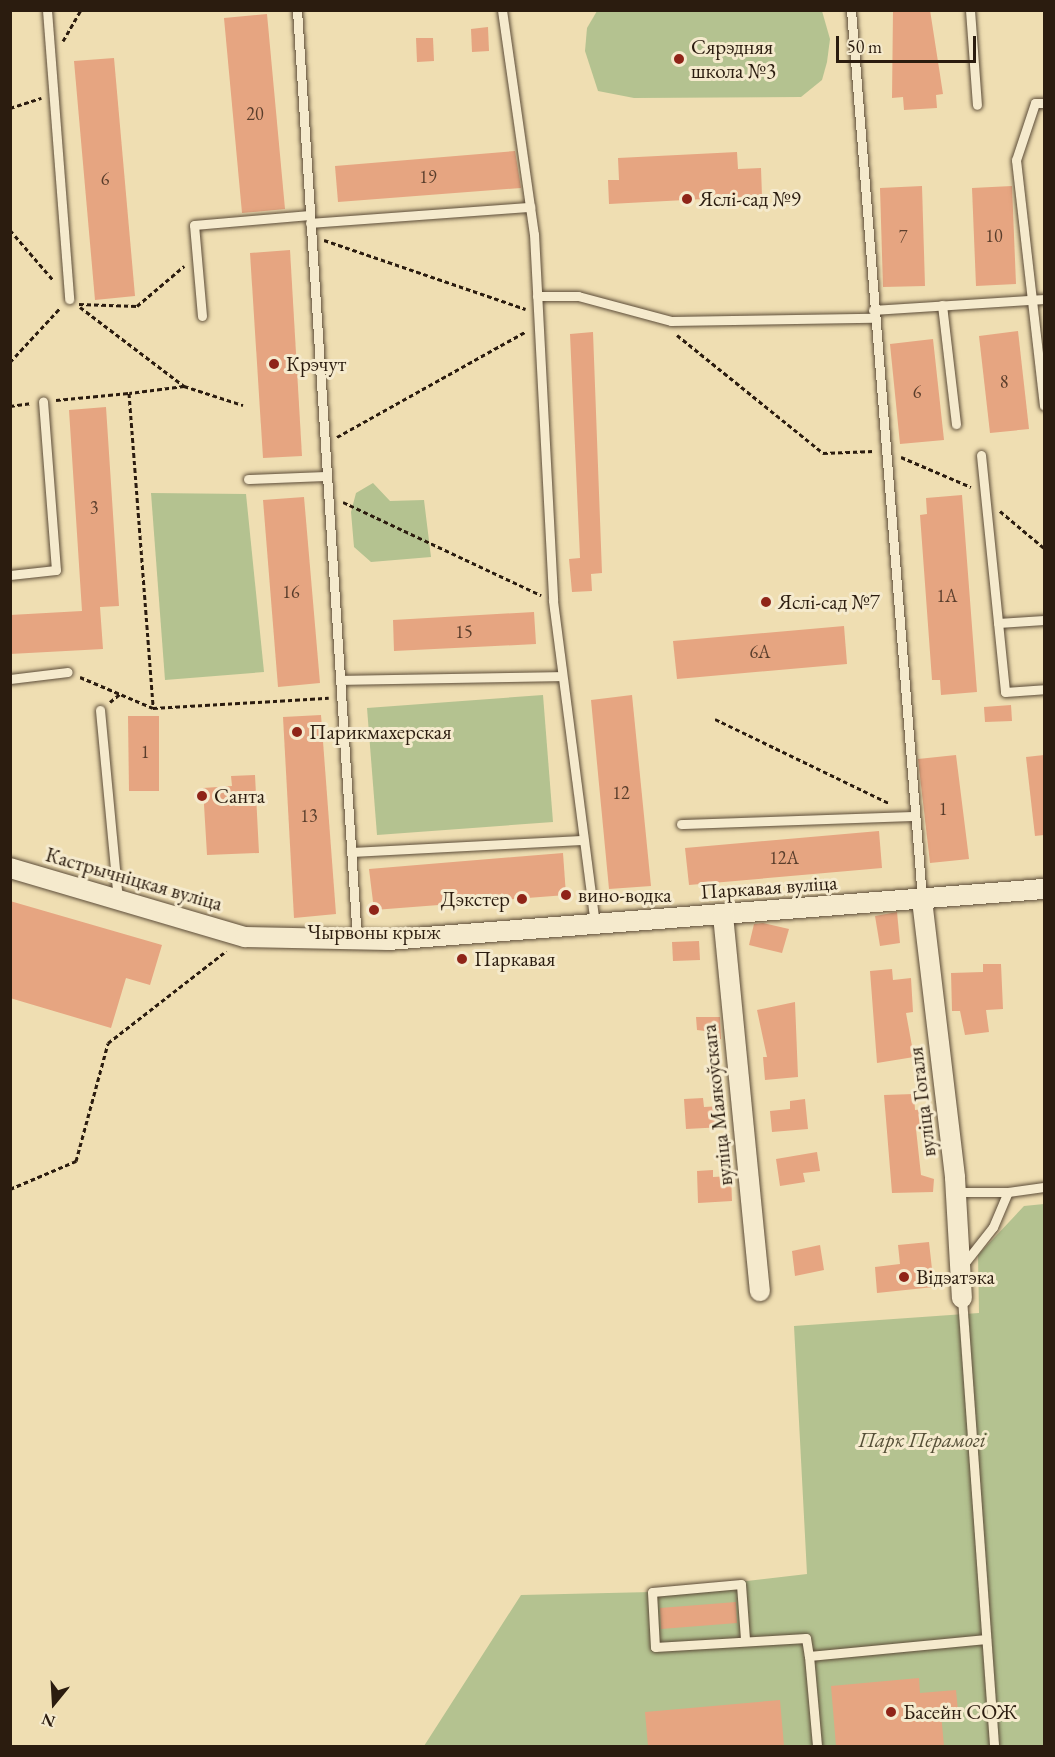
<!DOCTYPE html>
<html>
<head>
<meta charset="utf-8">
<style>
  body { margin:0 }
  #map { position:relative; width:1055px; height:1757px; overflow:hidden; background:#efdeb2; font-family:"EB Garamond",serif }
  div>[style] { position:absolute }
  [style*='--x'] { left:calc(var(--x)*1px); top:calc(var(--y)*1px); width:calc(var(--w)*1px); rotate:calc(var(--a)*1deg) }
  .green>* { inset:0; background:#b4c290 }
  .building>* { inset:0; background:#e6a581 }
  .path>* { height:3px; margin-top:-1.5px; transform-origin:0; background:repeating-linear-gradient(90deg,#2b1c0f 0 4.5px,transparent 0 7.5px) }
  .roads { filter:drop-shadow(0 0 2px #5c4c38) drop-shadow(0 0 2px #5c4c38) }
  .lane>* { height:9px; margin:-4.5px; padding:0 4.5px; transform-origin:4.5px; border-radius:4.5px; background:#f5eacd }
  .street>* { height:20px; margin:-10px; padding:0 10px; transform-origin:10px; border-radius:10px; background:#f5eacd }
  .dots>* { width:16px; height:16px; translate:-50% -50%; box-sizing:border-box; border:3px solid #f5eacd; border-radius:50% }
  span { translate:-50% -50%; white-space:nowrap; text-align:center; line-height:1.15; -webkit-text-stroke:6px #f5eacd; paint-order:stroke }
  .number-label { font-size:18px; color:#5a3e2c }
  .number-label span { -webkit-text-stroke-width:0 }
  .poi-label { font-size:21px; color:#2b1c0f }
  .left { translate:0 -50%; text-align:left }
  .right { translate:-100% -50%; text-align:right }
  .street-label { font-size:21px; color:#2b1c0f }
  .park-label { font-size:21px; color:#544e36; font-style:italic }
  .frame { position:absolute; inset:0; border:12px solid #2b1c0f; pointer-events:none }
  .north { position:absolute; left:24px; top:1673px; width:60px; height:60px; -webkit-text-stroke:4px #f5eacd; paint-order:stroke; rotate:198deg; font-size:16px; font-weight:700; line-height:24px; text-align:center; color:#2b1c0f }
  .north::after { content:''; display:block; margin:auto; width:21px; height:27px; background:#2b1c0f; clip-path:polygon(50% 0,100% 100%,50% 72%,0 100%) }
  .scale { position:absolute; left:836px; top:36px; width:140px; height:27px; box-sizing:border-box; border:3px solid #2b1c0f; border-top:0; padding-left:8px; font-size:18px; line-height:21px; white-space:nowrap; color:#2b1c0f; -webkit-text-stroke:4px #f5eacd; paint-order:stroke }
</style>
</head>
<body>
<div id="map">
  <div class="green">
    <i style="clip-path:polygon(597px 11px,822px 11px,830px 39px,827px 62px,822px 80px,801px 97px,634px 98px,598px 91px,585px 51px,587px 28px)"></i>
    <i style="clip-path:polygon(373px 483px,390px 501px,424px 500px,431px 557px,371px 562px,354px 547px,351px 512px,356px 493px)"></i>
    <i style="clip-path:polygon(151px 493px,246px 494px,264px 672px,165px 680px)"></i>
    <i style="clip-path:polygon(543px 695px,553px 822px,377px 835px,367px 708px)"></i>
    <i style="clip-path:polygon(1044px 1204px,1044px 1746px,424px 1746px,521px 1595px,652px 1592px,807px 1574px,794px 1326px,979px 1313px,978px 1255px,1024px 1206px)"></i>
  </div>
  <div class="building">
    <i style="clip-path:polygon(893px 10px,930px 10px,943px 94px,936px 95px,937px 108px,904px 110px,903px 97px,892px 98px)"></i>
    <i style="clip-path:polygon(267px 14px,285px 209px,242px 213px,224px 18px)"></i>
    <i style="clip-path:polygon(488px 27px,489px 51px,472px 52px,471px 29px)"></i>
    <i style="clip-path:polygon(416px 38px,433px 38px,434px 61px,417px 62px)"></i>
    <i style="clip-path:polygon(114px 58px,135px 296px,95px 300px,74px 61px)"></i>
    <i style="clip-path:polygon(515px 151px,521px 188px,338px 202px,335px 166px)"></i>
    <i style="clip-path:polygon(737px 152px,738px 169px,761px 168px,762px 196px,609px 204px,608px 180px,619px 180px,618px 158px)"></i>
    <i style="clip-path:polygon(922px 186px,925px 286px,883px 287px,880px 188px)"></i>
    <i style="clip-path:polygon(1012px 186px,1016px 284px,976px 286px,972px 188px)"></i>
    <i style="clip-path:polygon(290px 250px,302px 456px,263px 458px,250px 253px)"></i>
    <i style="clip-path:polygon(1018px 331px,1029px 429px,990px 433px,979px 336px)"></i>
    <i style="clip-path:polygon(593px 332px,602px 573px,591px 574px,592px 591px,572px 592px,569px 559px,580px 558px,570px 334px)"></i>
    <i style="clip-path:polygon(933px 339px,944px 440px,900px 444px,890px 344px)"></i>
    <i style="clip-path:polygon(106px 407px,119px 606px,100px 607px,103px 649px,10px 654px,10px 615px,82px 611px,69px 410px)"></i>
    <i style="clip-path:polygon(962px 495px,977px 692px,941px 695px,940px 680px,932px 680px,920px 515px,927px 514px,926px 498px)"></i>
    <i style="clip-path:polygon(304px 497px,320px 683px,278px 687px,263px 500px)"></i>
    <i style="clip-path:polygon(534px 612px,536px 644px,394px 651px,393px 620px)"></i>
    <i style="clip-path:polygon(844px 626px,847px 664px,677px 679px,673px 641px)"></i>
    <i style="clip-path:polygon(632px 695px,651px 886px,609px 889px,591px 700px)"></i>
    <i style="clip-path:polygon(1011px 705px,1012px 721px,985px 722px,984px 707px)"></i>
    <i style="clip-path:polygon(321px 715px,336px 914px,294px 918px,283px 717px)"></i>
    <i style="clip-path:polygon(128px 716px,159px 716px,159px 791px,129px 791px)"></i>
    <i style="clip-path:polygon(956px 755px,969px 859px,930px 863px,918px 759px)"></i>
    <i style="clip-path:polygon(1044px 755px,1044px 835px,1035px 836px,1026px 757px)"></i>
    <i style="clip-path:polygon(255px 775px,259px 853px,207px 855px,203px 788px,232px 786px,231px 776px)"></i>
    <i style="clip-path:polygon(879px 831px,882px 868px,689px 885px,685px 848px)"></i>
    <i style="clip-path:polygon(563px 853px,566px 895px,374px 910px,369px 869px)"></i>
    <i style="clip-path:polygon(10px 901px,162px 945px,150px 985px,126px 978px,111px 1028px,10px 998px)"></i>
    <i style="clip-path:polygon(897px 912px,900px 943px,880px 946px,875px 916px)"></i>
    <i style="clip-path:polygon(763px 923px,789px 929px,782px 953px,749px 945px,754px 924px)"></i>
    <i style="clip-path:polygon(699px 941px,700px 960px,673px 961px,672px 942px)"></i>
    <i style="clip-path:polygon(983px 964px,1001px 964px,1003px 1009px,986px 1010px,989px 1032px,965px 1035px,960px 1011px,952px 1011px,951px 973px,983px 972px)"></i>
    <i style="clip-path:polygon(892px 969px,893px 980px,911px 978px,913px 1012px,906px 1013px,914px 1057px,877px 1063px,870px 971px)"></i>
    <i style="clip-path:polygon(795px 1002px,798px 1077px,765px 1080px,763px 1057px,767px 1057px,757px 1010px)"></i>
    <i style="clip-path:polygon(696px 1017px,720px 1017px,721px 1039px,707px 1042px,705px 1031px,697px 1030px)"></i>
    <i style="clip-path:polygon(914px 1094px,915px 1110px,925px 1109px,927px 1128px,916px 1129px,921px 1175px,934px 1179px,933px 1192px,892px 1193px,884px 1095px)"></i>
    <i style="clip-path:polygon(703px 1098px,704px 1107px,722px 1106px,724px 1127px,686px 1129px,684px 1099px)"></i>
    <i style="clip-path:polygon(805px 1099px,808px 1129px,772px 1132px,770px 1111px,790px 1109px,790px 1101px)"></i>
    <i style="clip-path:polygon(817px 1152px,820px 1171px,803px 1173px,805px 1182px,780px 1186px,776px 1159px)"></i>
    <i style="clip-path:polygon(713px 1170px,713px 1177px,731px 1176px,732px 1201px,698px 1203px,697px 1171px)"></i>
    <i style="clip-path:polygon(929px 1242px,934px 1287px,877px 1293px,875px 1267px,900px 1264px,898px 1245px)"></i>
    <i style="clip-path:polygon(820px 1245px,824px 1270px,795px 1276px,792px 1251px)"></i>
    <i style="clip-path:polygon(736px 1602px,737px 1623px,661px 1629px,660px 1608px)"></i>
    <i style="clip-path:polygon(919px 1678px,920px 1693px,956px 1690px,958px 1711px,941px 1713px,944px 1746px,836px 1746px,831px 1686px)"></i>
    <i style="clip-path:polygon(780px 1700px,784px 1746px,648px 1746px,645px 1712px)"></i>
  </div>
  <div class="path">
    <i style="--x:63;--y:41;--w:36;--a:-60"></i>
    <i style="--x:10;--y:108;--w:33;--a:-18"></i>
    <i style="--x:10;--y:230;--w:67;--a:49.2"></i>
    <i style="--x:324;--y:240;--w:213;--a:18.9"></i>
    <i style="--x:79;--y:304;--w:58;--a:2"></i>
    <i style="--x:137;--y:306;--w:62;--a:-40.4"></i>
    <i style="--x:80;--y:307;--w:131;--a:37.2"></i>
    <i style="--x:184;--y:386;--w:62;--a:17.9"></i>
    <i style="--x:677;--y:335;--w:188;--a:38.9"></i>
    <i style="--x:823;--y:453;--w:51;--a:-2.2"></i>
    <i style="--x:10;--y:362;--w:74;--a:-47.2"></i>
    <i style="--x:184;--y:386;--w:55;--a:172.7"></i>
    <i style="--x:129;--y:393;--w:316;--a:85.6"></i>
    <i style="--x:153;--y:708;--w:176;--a:-3.3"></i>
    <i style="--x:56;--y:400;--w:73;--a:-5.5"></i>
    <i style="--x:10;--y:406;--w:22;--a:-8"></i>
    <i style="--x:337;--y:437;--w:215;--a:-29.2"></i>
    <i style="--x:901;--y:457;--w:76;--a:23.2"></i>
    <i style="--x:343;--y:502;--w:219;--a:25.2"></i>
    <i style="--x:1000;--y:511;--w:57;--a:40.1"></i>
    <i style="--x:80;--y:677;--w:79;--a:23"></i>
    <i style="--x:110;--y:702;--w:13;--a:-39"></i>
    <i style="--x:715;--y:719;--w:193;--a:25.8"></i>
    <i style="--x:10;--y:1189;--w:72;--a:-23"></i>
    <i style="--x:76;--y:1161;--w:122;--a:-74.8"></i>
    <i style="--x:108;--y:1043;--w:150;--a:-37.9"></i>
  </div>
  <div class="roads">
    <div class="lane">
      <i style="--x:47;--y:10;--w:290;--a:85.6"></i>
      <i style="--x:297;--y:10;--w:932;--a:86.31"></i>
      <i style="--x:502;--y:10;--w:226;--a:81.9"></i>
      <i style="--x:534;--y:234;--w:367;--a:87"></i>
      <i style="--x:553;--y:601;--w:327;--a:82.6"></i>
      <i style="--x:851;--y:10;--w:892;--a:85.43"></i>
      <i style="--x:970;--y:10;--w:95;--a:85.8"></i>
      <i style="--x:1044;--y:103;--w:9;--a:180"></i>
      <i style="--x:1035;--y:103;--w:60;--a:108.4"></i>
      <i style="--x:1016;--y:160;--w:247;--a:83.5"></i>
      <i style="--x:310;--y:223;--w:221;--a:-4.2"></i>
      <i style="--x:537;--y:296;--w:41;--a:0"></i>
      <i style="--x:578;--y:296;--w:96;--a:15"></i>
      <i style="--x:671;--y:321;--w:202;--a:-0.9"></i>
      <i style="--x:942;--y:305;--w:120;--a:83.3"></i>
      <i style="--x:873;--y:310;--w:171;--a:-3.7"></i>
      <i style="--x:202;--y:316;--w:91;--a:-95"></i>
      <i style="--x:194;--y:225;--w:116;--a:-4.9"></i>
      <i style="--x:981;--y:455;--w:238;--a:84.2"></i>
      <i style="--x:1005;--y:692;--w:39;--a:-4"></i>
      <i style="--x:248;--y:479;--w:79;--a:-2.2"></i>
      <i style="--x:10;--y:575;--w:46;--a:-6.2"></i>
      <i style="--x:56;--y:570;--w:169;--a:-94.4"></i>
      <i style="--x:998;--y:623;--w:46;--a:-3.7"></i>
      <i style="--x:10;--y:679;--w:58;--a:-6.9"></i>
      <i style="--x:340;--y:680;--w:222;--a:-1"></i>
      <i style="--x:100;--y:710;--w:192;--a:84.6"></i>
      <i style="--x:681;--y:824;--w:234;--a:-2"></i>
      <i style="--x:351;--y:852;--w:231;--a:-3"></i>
      <i style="--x:955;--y:1192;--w:53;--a:0"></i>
      <i style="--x:963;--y:1265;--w:48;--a:-51.7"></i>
      <i style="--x:993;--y:1227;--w:38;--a:-67"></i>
      <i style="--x:1008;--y:1192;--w:36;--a:-8"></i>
      <i style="--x:962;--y:1298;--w:449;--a:85.9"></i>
      <i style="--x:745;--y:1639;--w:55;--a:-94.2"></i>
      <i style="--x:741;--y:1584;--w:89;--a:174.9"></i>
      <i style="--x:652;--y:1592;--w:55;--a:86.9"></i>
      <i style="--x:655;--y:1647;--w:151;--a:-3.4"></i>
      <i style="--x:806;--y:1638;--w:18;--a:81"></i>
      <i style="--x:809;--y:1656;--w:178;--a:-5.5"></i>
      <i style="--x:809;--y:1656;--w:90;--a:84.9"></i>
    </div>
    <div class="street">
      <i style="--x:10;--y:868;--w:245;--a:16.4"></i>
      <i style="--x:245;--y:937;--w:143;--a:1.2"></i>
      <i style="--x:388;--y:940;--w:658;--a:-4.45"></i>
      <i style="--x:922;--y:900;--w:280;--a:83.2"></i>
      <i style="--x:955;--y:1178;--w:120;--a:86.7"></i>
      <i style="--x:723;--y:915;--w:378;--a:84.4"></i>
    </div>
  </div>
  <div class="dots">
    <i style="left:679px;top:59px;background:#8f2418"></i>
    <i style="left:687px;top:199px;background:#8f2418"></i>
    <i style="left:274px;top:364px;background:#8f2418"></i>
    <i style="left:766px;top:602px;background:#8f2418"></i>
    <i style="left:297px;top:732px;background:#8f2418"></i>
    <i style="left:202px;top:796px;background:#8f2418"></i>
    <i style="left:566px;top:895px;background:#8f2418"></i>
    <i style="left:522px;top:899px;background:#8f2418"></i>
    <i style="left:374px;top:910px;background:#8f2418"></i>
    <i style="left:462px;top:959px;background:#8f2418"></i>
    <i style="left:904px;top:1277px;background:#8f2418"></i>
    <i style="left:891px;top:1712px;background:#8f2418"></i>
  </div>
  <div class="number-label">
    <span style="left:255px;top:114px">20</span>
    <span style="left:428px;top:177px">19</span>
    <span style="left:105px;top:179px">6</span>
    <span style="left:994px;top:236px">10</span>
    <span style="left:903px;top:237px">7</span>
    <span style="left:1004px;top:382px">8</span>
    <span style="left:917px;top:392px">6</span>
    <span style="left:94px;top:508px">3</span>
    <span style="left:291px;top:592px">16</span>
    <span style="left:947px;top:596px">1А</span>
    <span style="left:464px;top:632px">15</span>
    <span style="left:760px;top:652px">6А</span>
    <span style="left:145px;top:752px">1</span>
    <span style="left:621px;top:793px">12</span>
    <span style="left:943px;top:809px">1</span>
    <span style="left:309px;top:816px">13</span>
    <span style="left:784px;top:858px">12А</span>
  </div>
  <div class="poi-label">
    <span class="left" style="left:691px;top:59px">Сярэдняя<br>школа №3</span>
    <span class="left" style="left:699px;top:199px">Яслі-сад №9</span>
    <span class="left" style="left:286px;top:364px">Крэчут</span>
    <span class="left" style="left:778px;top:602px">Яслі-сад №7</span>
    <span class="left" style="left:309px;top:732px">Парикмахерская</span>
    <span class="left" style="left:214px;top:796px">Санта</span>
    <span class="left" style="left:578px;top:895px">вино-водка</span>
    <span class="right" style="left:510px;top:899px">Дэкстер</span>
    <span style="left:374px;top:932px">Чырвоны крыж</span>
    <span class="left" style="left:474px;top:959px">Паркавая</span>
    <span class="left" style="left:916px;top:1277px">Відэатэка</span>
    <span class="left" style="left:903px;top:1712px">Басейн СОЖ</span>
  </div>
  <div class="street-label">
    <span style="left:134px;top:879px;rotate:16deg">Кастрычніцкая вуліца</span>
    <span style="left:769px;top:887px;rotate:-4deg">Паркавая вуліца</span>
    <span style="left:922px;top:1102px;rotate:-97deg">вуліца Гогаля</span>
    <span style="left:717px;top:1105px;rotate:-96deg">вуліца Маякоўскага</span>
  </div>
  <div class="park-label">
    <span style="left:922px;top:1440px">Парк Перамогі</span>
  </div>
  <div class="frame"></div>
  <div class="north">N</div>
  <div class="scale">50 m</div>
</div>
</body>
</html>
